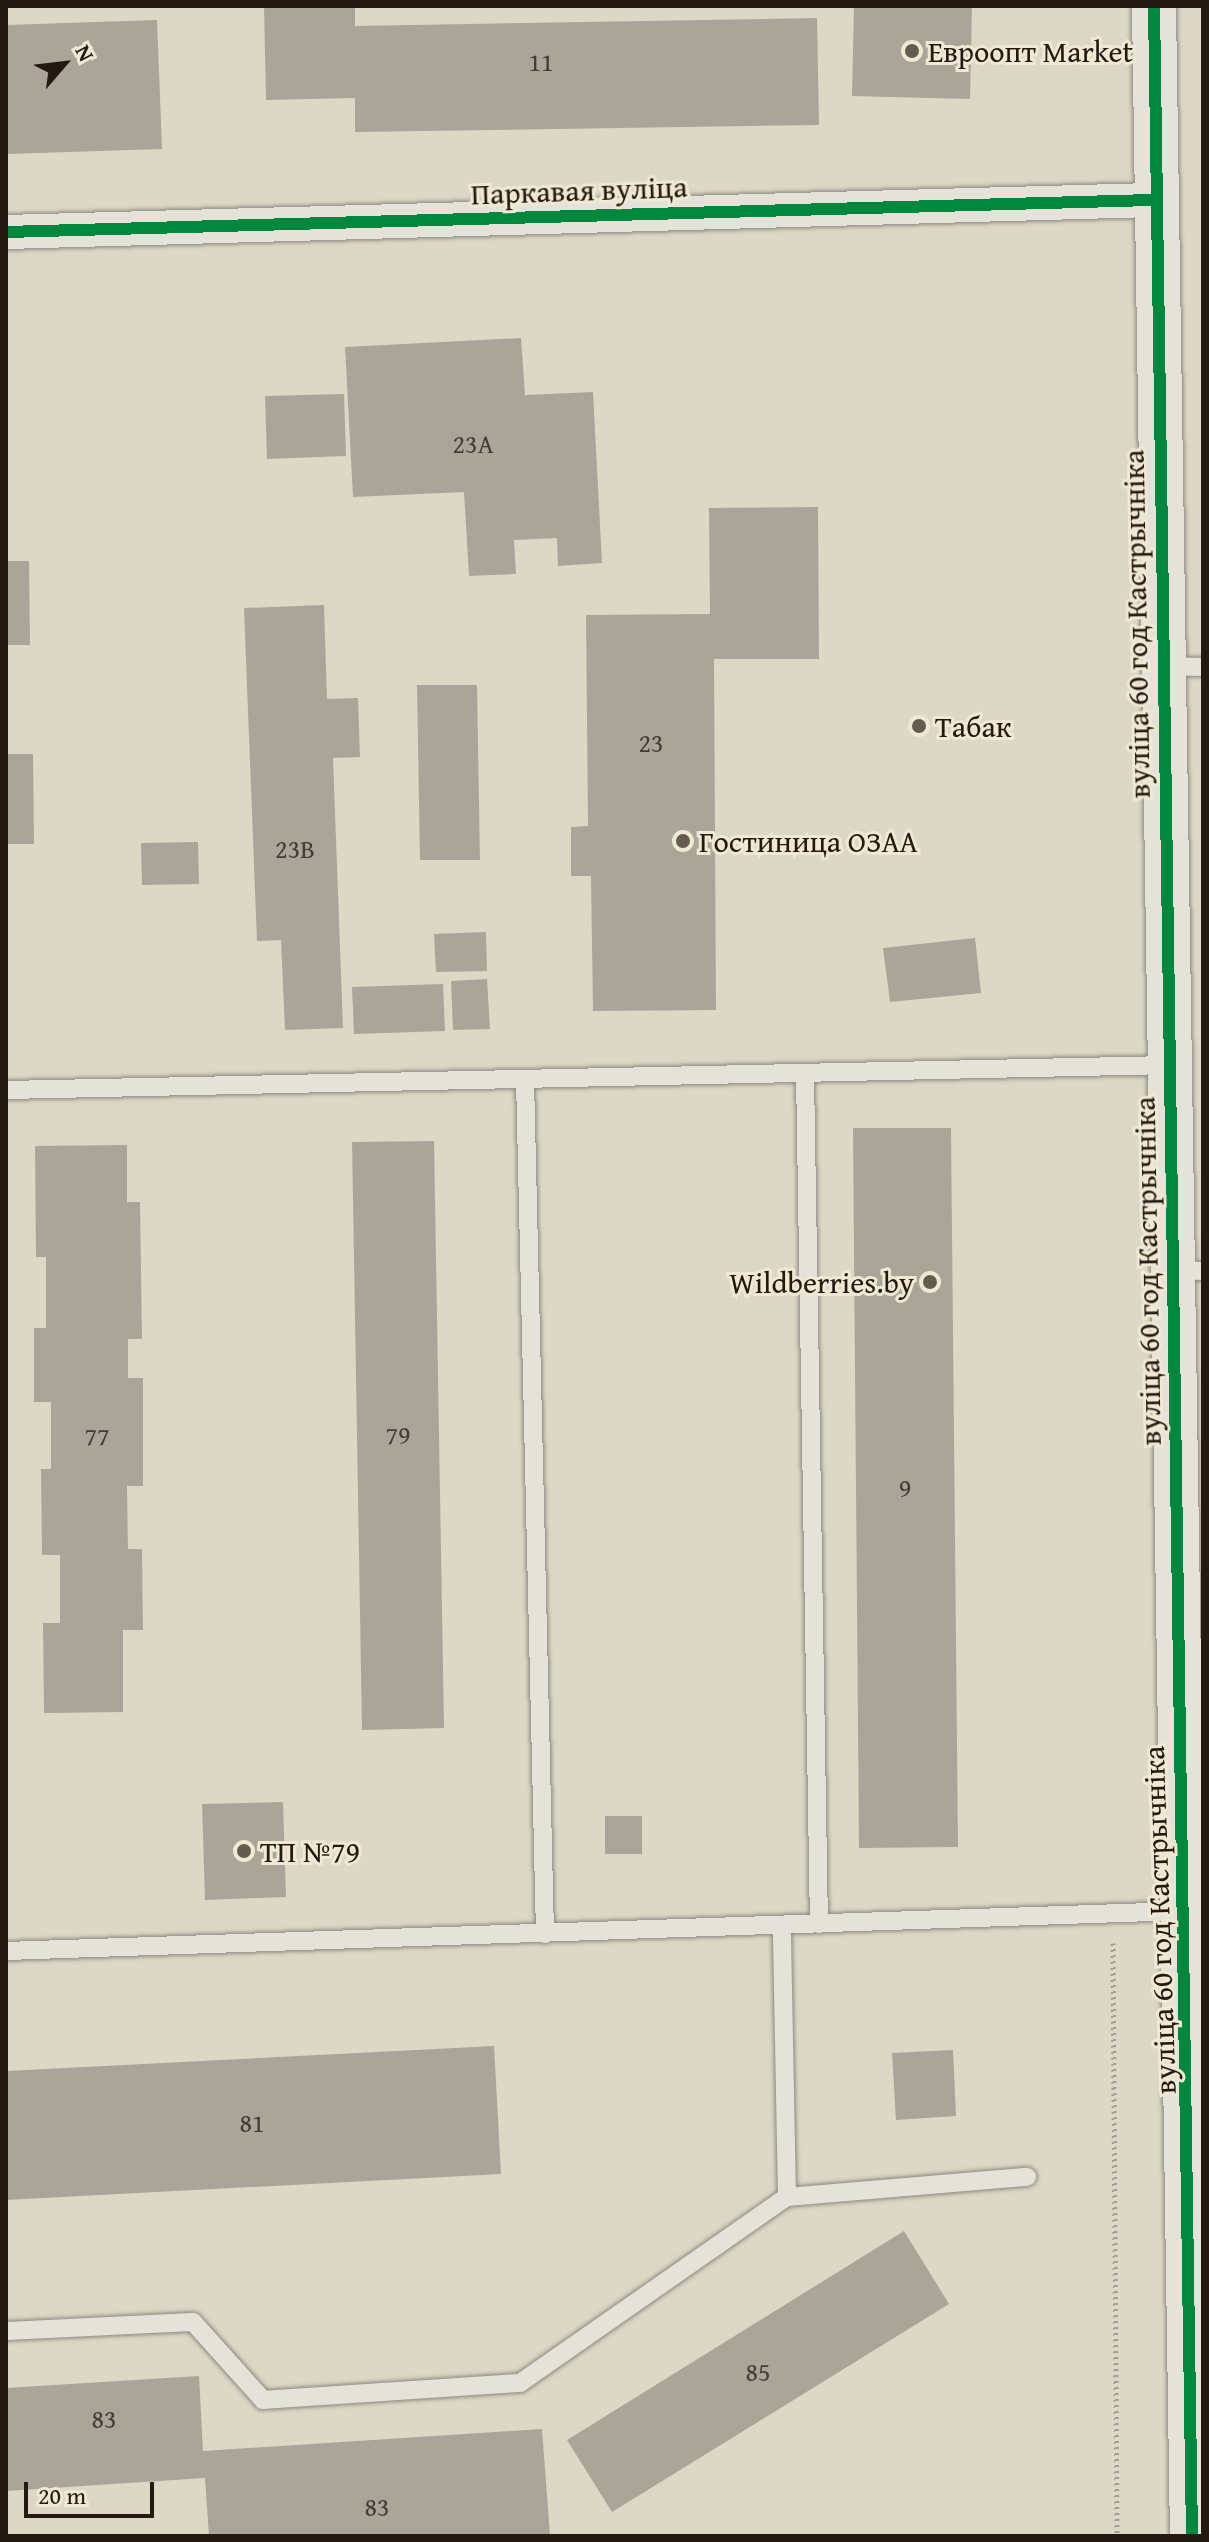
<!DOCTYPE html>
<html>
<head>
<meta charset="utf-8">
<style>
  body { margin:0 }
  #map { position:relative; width:1209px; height:2542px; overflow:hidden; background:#ddd8c6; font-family:"Gentium Book Plus",serif }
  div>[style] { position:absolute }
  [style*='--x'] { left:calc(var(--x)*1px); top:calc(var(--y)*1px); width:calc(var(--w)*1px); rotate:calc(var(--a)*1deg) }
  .building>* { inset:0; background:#a9a599 }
  .path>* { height:5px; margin-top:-2.5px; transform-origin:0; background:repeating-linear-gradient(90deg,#a19d96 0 2px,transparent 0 6px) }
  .roads { filter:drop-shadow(0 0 2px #8d897e) drop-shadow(0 0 2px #8d897e) }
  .lane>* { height:18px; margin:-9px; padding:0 9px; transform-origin:9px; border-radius:9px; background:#e5e2da }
  .street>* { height:34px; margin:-17px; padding:0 17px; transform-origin:17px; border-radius:17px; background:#e5e2da }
  .secondary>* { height:44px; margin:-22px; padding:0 22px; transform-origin:22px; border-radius:22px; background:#e5e2da }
  .cycleway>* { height:12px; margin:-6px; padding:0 6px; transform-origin:6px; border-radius:6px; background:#00873e }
  .dots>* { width:22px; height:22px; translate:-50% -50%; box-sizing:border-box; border:4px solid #efe9d4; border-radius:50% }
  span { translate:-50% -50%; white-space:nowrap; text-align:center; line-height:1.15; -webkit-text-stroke:6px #efe9d4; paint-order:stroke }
  .number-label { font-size:26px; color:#443c33 }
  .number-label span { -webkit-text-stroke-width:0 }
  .poi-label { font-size:30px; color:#231911 }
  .left { translate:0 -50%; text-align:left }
  .right { translate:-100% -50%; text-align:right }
  .street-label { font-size:30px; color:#231911 }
  .frame { position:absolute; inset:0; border:8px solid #231911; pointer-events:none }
  .north { position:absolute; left:24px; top:24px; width:80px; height:80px; -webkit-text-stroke:6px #efe9d4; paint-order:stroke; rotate:62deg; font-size:22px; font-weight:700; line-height:32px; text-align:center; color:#231911 }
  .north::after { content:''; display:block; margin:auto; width:28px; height:36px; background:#231911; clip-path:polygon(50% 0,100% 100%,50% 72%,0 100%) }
  .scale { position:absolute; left:24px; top:2482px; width:130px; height:36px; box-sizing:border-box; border:4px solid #231911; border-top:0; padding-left:10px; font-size:24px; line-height:28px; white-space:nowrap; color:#231911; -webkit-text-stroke:6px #efe9d4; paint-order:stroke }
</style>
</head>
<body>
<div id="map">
  <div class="building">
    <i style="clip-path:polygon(264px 6px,355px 6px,355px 26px,817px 18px,819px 125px,355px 132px,355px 98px,266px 100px)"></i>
    <i style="clip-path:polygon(854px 6px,972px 6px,970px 99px,852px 96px)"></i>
    <i style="clip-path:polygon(157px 20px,162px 149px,6px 154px,6px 25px)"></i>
    <i style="clip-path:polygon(521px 338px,525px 395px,593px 392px,602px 563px,558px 566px,557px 538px,514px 540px,516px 574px,469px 576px,464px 492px,353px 497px,345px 347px)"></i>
    <i style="clip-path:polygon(344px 394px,346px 456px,267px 459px,265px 396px)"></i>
    <i style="clip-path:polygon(818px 507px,819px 659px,714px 659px,716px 1010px,593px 1011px,591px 876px,571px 876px,571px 827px,588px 826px,586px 615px,710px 614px,709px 508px)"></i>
    <i style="clip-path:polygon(6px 561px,29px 561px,30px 645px,6px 645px)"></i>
    <i style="clip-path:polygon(324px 605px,327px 699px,358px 698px,360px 757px,333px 758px,343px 1028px,285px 1030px,281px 940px,257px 941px,244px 608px)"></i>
    <i style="clip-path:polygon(417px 685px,477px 685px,480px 860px,420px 860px)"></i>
    <i style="clip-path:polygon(6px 754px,33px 754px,34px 844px,6px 844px)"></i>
    <i style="clip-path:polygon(198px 842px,199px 884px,142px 885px,141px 843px)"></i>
    <i style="clip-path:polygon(486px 932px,487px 971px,436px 972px,434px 934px)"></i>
    <i style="clip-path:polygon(975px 938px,981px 993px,890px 1002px,883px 948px)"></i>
    <i style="clip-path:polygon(487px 979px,490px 1029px,453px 1030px,451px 981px)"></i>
    <i style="clip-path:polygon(443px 984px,445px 1031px,354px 1034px,352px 987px)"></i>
    <i style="clip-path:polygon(853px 1128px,951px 1128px,958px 1847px,859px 1848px)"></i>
    <i style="clip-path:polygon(434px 1141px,444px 1728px,362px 1730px,352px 1142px)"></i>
    <i style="clip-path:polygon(127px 1145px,127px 1202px,140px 1202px,142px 1339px,128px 1339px,128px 1378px,143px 1378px,143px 1486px,127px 1486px,128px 1549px,142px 1549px,143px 1630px,123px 1630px,123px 1712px,44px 1713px,43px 1623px,60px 1623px,60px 1555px,42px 1555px,41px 1469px,51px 1469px,51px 1402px,34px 1402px,34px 1328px,46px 1328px,46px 1257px,36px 1257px,35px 1146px)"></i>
    <i style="clip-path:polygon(283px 1802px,286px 1897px,205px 1900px,202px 1804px)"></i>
    <i style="clip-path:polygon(605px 1816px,642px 1816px,642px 1854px,605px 1854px)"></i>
    <i style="clip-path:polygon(494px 2046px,501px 2174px,6px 2200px,6px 2071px)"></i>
    <i style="clip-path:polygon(953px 2050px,956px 2116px,896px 2120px,892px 2053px)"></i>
    <i style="clip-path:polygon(904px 2231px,949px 2304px,612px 2512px,567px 2440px)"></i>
    <i style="clip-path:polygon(199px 2376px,203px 2451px,542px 2429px,550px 2535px,209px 2536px,205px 2478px,6px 2491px,6px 2388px)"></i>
  </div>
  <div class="path">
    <i style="--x:1113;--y:1943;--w:593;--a:89.61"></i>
  </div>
  <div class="roads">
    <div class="lane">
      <i style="--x:1163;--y:666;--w:40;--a:1.4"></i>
      <i style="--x:805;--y:1073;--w:851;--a:89.06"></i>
      <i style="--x:525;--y:1079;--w:855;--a:88.66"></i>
      <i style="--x:6;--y:1090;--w:1164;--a:-1.23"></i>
      <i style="--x:1173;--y:1270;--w:30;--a:2"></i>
      <i style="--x:6;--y:1951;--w:1178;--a:-1.95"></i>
      <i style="--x:787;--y:2197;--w:241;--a:-4.8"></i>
      <i style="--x:6;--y:2331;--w:187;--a:-2.8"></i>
      <i style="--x:193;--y:2322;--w:105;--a:48.1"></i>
      <i style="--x:263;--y:2400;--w:258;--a:-3.8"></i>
      <i style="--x:520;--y:2383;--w:325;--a:-34.9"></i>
      <i style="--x:787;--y:2197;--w:271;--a:-91.1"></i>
    </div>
    <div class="street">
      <i style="--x:6;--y:232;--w:1148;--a:-1.6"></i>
    </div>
    <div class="secondary">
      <i style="--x:1154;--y:6;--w:2530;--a:89.14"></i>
    </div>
  </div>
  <div class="cycleway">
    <i style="--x:1154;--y:6;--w:2530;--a:89.14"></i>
    <i style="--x:6;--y:232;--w:1148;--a:-1.6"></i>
  </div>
  <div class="dots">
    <i style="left:912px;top:51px;background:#645c50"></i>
    <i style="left:919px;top:726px;background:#645c50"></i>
    <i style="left:683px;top:841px;background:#645c50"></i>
    <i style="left:930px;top:1282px;background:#645c50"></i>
    <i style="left:244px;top:1851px;background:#645c50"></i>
  </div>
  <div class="number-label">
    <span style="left:541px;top:62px">11</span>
    <span style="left:473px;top:444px">23А</span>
    <span style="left:651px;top:743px">23</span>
    <span style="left:295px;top:849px">23В</span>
    <span style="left:398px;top:1435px">79</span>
    <span style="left:97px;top:1436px">77</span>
    <span style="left:905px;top:1488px">9</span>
    <span style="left:252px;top:2123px">81</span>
    <span style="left:758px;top:2372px">85</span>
    <span style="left:104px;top:2419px">83</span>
    <span style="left:377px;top:2507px">83</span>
  </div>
  <div class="poi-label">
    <span class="left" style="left:928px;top:51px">Евроопт Market</span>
    <span class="left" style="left:935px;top:726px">Табак</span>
    <span class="left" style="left:699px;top:841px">Гостиница ОЗАА</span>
    <span class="right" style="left:914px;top:1282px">Wildberries.by</span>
    <span class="left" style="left:260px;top:1851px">ТП №79</span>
  </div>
  <div class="street-label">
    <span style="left:579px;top:190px;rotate:-2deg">Паркавая вуліца</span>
    <span style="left:1136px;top:624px;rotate:-91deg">вуліца 60 год Кастрычніка</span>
    <span style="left:1147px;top:1271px;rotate:-91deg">вуліца 60 год Кастрычніка</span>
    <span style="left:1159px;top:1920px;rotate:-92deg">вуліца 60 год Кастрычніка</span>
  </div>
  <div class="frame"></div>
  <div class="north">N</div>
  <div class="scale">20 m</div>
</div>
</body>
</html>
